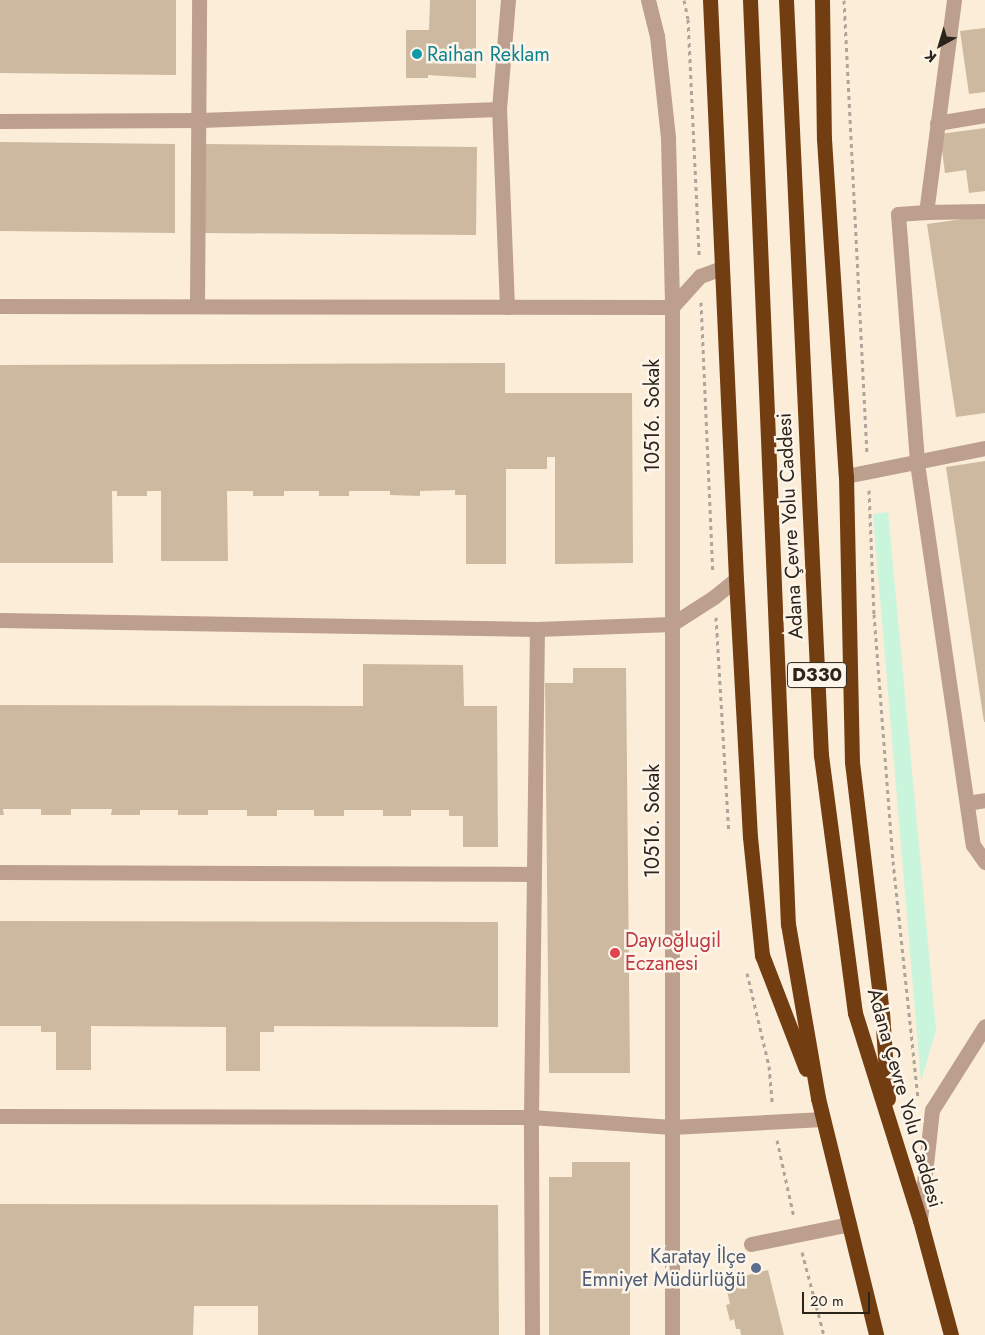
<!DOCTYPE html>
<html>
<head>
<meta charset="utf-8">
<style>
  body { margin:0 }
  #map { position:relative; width:985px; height:1335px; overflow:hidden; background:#fdf5ea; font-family:Jost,sans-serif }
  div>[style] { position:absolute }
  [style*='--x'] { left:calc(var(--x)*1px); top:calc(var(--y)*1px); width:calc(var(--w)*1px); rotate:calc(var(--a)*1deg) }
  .built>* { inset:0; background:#fbedd8 }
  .green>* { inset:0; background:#c8f5db }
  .building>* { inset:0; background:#ccb99f }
  .path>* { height:3px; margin-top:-1.5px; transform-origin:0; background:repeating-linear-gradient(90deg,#ada59b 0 4px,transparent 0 8px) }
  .minor>* { height:15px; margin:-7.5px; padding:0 7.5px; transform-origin:7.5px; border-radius:7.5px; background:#bc9f8d }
  .highway>* { height:15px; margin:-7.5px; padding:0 7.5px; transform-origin:7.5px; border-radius:7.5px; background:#733d12 }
  .dots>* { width:14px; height:14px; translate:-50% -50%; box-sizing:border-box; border:2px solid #fdf5ea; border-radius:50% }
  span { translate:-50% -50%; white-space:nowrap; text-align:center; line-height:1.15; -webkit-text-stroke:5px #fdf5ea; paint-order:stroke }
  .shield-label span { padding:1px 4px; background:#fdf5ea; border:1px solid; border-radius:4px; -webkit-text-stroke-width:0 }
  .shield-label { font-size:19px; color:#2b241a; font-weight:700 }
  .culture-label { font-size:20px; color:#0d838f }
  .left { translate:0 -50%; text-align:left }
  .street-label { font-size:20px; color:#2b241a }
  .health-label { font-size:20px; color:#be3a42 }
  .service-label { font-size:20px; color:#4e5e75 }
  .right { translate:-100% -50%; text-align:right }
  .north { position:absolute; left:915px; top:20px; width:50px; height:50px; -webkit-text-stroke:4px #fdf5ea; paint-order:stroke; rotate:219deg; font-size:14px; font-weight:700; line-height:20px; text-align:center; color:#2b241a }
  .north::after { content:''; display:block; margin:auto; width:18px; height:22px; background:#2b241a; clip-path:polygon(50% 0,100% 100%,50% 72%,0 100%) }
  .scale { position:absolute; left:802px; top:1292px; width:68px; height:22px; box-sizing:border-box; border:2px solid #2b241a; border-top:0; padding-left:6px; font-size:15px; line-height:18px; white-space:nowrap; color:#2b241a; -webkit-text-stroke:4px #fdf5ea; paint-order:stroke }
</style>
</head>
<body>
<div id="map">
  <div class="built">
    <i style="clip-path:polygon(0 0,985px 0,985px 1335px,0 1335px)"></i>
  </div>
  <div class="green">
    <i style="clip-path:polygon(888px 512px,936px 1030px,921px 1081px,873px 514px)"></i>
  </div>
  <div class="building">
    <i style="clip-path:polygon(0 0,176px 0,176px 75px,0 73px)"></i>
    <i style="clip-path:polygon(430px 0,476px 0,476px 78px,428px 75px,428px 78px,406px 78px,406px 30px,429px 30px)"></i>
    <i style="clip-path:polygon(985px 28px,985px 92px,969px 94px,960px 31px)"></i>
    <i style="clip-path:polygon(985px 128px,985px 191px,969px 193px,966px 170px,945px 173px,940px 134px)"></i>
    <i style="clip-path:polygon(0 142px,175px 144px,175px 233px,0 231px)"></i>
    <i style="clip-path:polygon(203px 144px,477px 147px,476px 235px,203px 233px)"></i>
    <i style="clip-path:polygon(985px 216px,985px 413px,956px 417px,927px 224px)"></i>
    <i style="clip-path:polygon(505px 363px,505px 393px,632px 393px,633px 563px,555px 564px,555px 457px,547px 457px,547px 469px,506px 469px,506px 564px,466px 564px,466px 495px,455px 495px,455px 490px,420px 491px,420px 496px,390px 495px,390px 491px,349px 491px,349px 496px,319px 496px,319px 491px,284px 491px,284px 496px,253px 496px,253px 491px,227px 491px,228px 561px,161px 561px,161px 491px,147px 491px,147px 496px,117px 496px,117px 491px,112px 491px,113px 563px,0 563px,0 365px)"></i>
    <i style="clip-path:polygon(985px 461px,985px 722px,984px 722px,946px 467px)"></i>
    <i style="clip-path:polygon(363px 664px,463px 665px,464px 706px,497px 706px,498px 847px,463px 847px,463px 816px,449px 816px,449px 810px,411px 810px,411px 816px,383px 816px,383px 810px,344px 810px,344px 816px,314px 816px,314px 810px,277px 810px,277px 816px,247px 816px,247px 810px,208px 810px,208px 815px,178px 815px,178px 810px,140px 810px,140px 815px,111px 815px,112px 809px,71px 809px,71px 815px,41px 815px,41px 809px,3px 809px,4px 815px,0 815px,0 705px,363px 706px)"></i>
    <i style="clip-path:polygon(573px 668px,626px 668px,630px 1073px,549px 1073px,545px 683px,573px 683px)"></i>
    <i style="clip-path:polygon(0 921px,498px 922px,498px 1027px,274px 1026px,274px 1032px,260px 1032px,260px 1071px,226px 1071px,226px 1027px,91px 1026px,91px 1070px,56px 1070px,56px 1032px,41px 1032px,41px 1026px,0 1026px)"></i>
    <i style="clip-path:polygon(572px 1162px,630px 1162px,630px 1335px,549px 1335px,549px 1177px,572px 1177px)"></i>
    <i style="clip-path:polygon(0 1204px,498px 1205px,499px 1335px,258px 1335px,258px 1306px,194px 1306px,193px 1335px,0 1335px)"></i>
    <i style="clip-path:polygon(768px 1270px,784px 1335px,741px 1335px,740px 1329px,736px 1329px,734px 1319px,730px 1321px,726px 1305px,730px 1304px,727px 1291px,730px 1290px,728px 1280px)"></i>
  </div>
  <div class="path">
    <i style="--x:684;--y:0;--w:19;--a:78"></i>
    <i style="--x:688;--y:19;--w:237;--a:87.3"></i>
    <i style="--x:844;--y:0;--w:455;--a:87.1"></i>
    <i style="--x:701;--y:302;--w:271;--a:87.5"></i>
    <i style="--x:869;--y:490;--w:124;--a:87.7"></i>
    <i style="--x:874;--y:614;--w:248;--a:85.6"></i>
    <i style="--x:893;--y:861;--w:237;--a:84"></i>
    <i style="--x:716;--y:617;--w:216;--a:86.6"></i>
    <i style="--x:747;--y:973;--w:96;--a:76.7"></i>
    <i style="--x:769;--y:1066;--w:38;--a:85"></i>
    <i style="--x:777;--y:1140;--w:79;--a:77.6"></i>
    <i style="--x:802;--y:1252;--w:86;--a:75.2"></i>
  </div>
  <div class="minor">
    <i style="--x:648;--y:0;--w:37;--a:76"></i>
    <i style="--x:657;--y:36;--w:103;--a:83.8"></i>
    <i style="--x:668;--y:138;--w:169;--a:88.6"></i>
    <i style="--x:672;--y:307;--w:42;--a:-47.9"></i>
    <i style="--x:700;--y:276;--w:23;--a:-20"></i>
    <i style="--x:954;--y:0;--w:214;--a:97.5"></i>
    <i style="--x:926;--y:212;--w:28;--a:176"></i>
    <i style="--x:898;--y:214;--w:250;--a:85.6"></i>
    <i style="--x:917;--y:463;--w:386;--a:81.7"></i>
    <i style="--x:973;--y:845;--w:21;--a:55"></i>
    <i style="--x:0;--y:121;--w:200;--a:-0.3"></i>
    <i style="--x:200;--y:120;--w:299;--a:-2.1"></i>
    <i style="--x:937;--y:123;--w:49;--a:-9.5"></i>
    <i style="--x:926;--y:212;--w:59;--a:-1"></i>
    <i style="--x:0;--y:306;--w:672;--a:0.09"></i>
    <i style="--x:672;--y:307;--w:1028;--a:90"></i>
    <i style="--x:197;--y:306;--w:306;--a:-89.6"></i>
    <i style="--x:507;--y:307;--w:198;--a:-92.3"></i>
    <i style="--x:499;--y:109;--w:109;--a:-85.3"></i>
    <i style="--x:846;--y:476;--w:142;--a:-11.4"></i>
    <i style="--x:0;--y:620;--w:537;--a:0.96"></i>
    <i style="--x:537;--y:629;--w:135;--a:-2.1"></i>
    <i style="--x:672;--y:624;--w:50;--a:-32.7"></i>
    <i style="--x:714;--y:597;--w:28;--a:-39"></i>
    <i style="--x:967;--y:803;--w:18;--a:-9"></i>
    <i style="--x:0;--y:872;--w:534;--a:0.21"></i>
    <i style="--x:0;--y:1116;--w:531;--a:0.11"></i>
    <i style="--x:531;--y:1117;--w:141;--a:4.1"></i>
    <i style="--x:672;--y:1127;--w:151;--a:-3"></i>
    <i style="--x:920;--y:1220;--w:111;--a:-83.8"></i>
    <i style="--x:932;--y:1110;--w:99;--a:-57.8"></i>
    <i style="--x:751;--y:1244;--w:100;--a:-11.5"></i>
    <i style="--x:532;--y:1335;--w:218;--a:-90.3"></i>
    <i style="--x:531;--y:1117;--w:488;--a:-89.3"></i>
  </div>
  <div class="highway">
    <i style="--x:710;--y:0;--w:580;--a:87.43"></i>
    <i style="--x:736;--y:579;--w:258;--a:86.9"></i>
    <i style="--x:750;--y:837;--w:119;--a:84.2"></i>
    <i style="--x:762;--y:955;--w:122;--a:68.9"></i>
    <i style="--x:750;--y:0;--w:925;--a:87.65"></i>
    <i style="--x:788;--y:924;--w:177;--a:80.2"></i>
    <i style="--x:818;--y:1098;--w:244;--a:76.2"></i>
    <i style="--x:786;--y:0;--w:756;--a:87.35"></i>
    <i style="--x:821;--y:755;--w:260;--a:82.5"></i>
    <i style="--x:855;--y:1013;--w:217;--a:72.6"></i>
    <i style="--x:920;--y:1220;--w:119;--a:74.9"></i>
    <i style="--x:822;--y:0;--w:139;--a:89.2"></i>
    <i style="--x:824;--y:139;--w:338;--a:86.3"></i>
    <i style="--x:846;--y:476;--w:286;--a:88.8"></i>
    <i style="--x:852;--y:762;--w:252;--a:83.2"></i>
    <i style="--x:882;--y:1012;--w:87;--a:86.1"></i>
  </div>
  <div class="dots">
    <i style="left:417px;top:54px;background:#0f9aa8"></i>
    <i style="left:615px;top:953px;background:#e0444e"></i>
    <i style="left:756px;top:1268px;background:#5c6f8a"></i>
  </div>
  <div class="shield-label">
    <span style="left:817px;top:675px">D330</span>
  </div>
  <div class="culture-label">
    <span class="left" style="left:427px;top:54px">Raihan Reklam</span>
  </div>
  <div class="street-label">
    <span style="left:652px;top:416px;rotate:-90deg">10516. Sokak</span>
    <span style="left:790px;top:526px;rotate:-93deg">Adana Çevre Yolu Caddesi</span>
    <span style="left:652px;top:821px;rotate:-90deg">10516. Sokak</span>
    <span style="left:905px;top:1098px;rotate:74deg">Adana Çevre Yolu Caddesi</span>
  </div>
  <div class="health-label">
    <span class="left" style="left:625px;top:952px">Dayıoğlugil<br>Eczanesi</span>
  </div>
  <div class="service-label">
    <span class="right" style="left:746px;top:1268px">Karatay İlçe<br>Emniyet Müdürlüğü</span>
  </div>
  <div class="north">K</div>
  <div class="scale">20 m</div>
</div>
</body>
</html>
